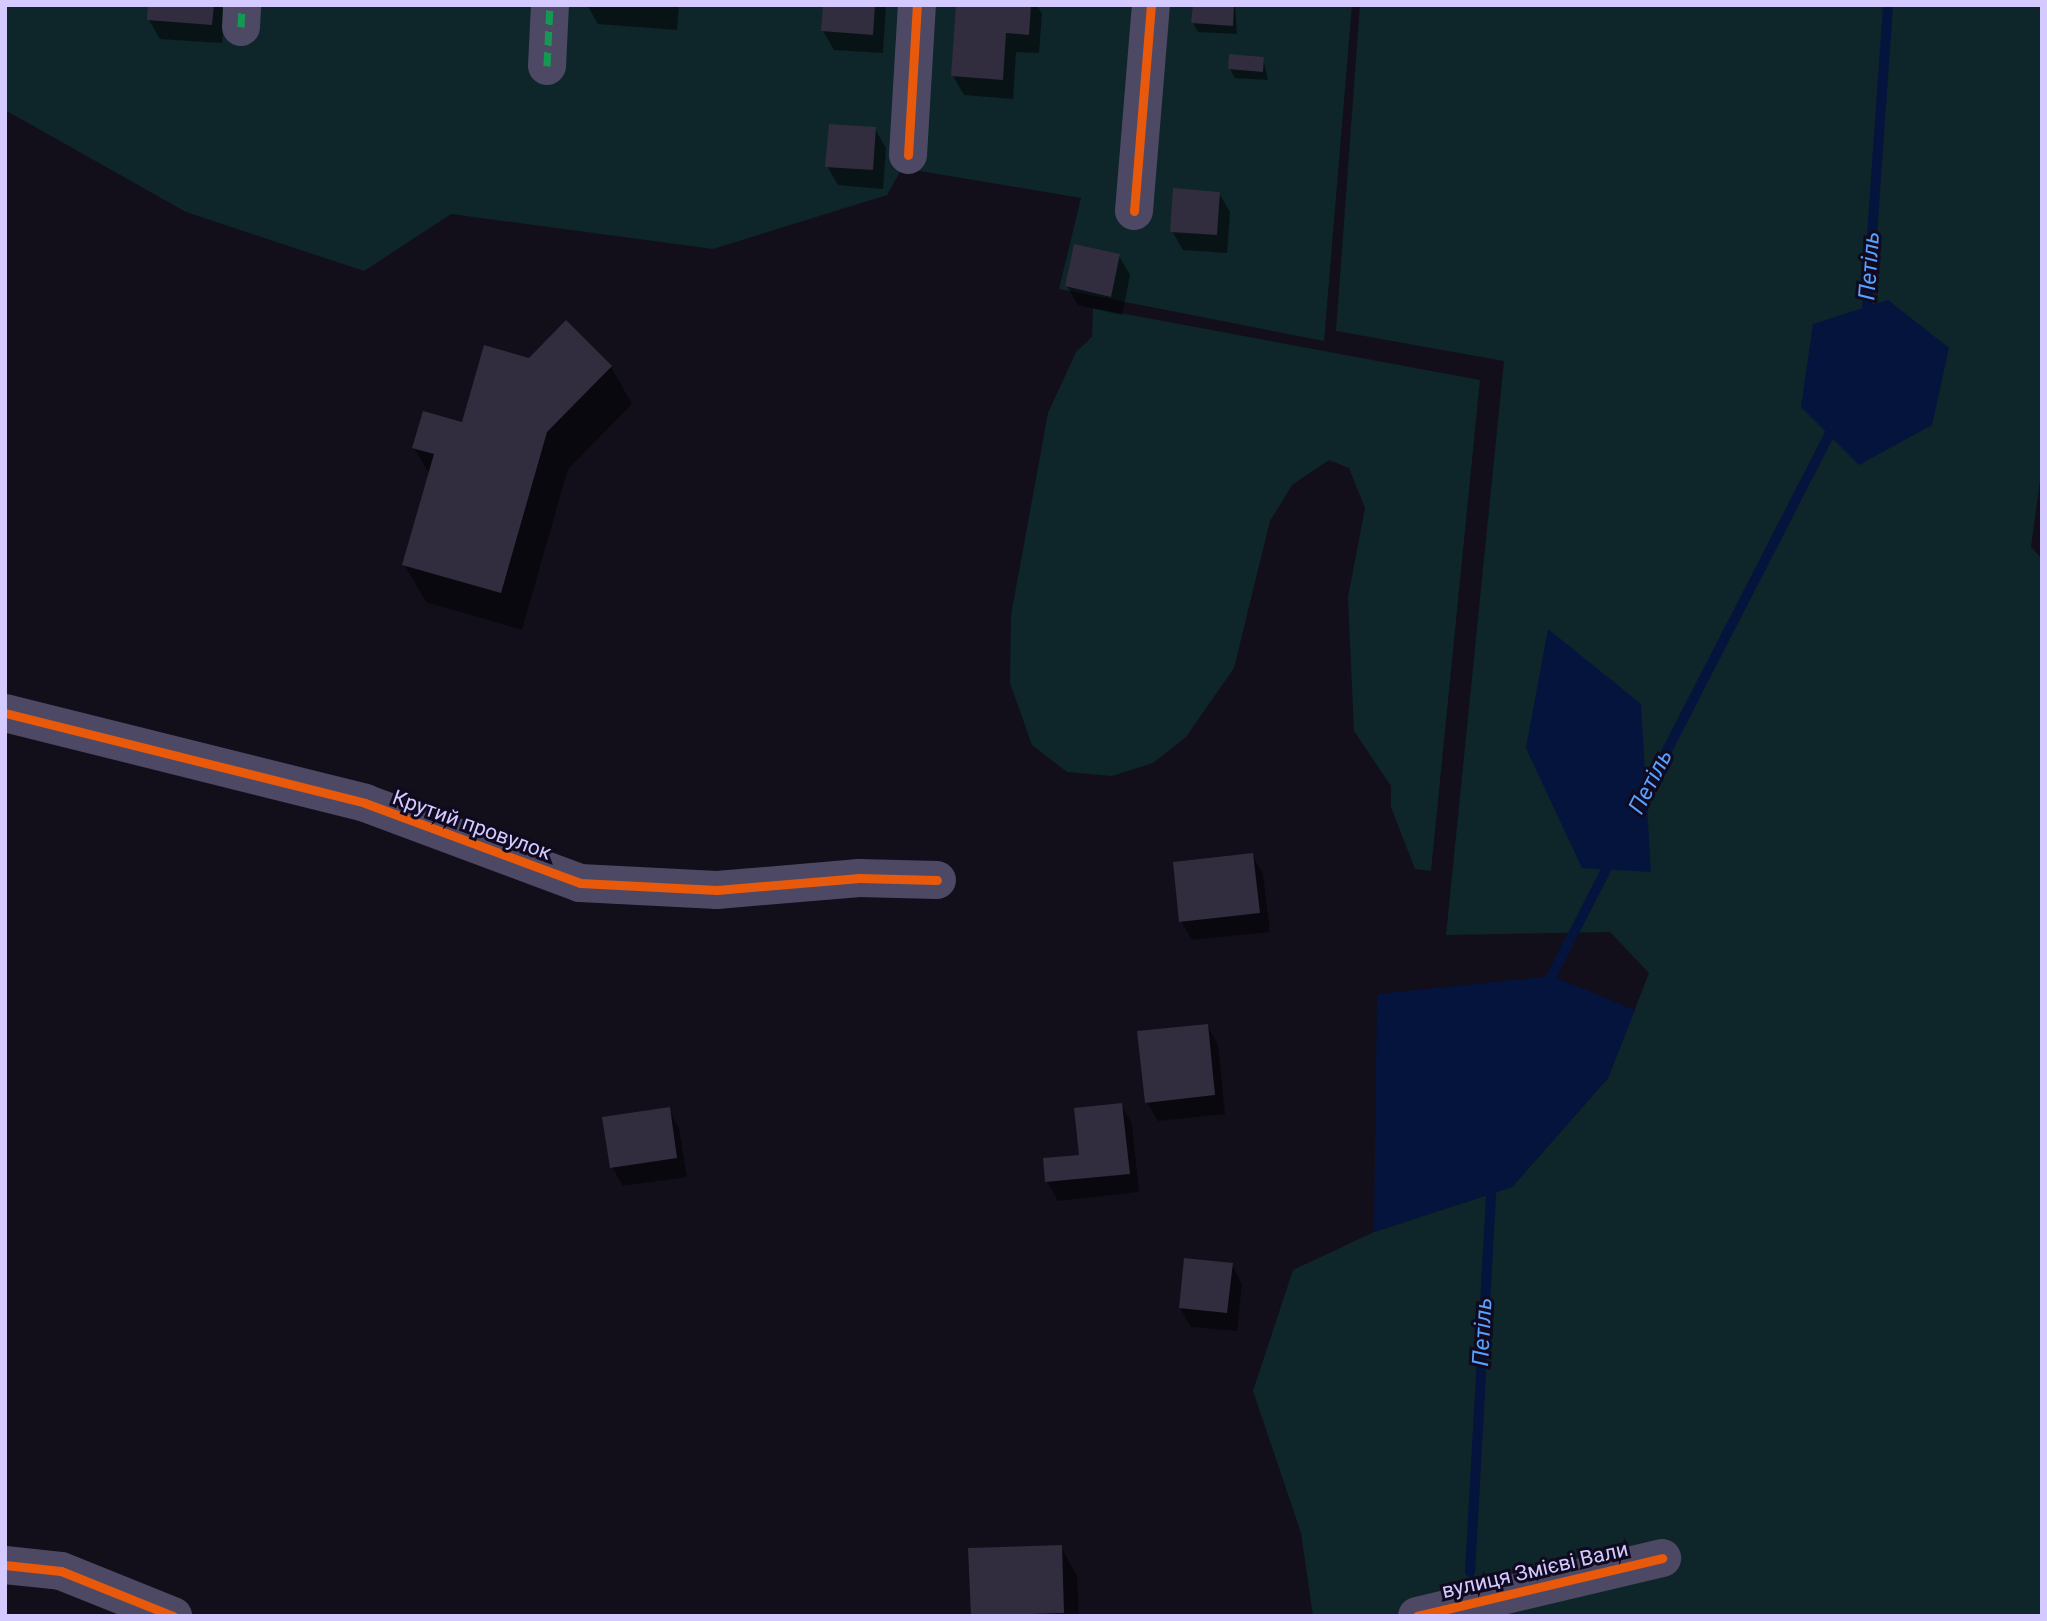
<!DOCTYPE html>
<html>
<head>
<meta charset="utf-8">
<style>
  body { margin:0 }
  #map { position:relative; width:2047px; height:1621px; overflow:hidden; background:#120f1b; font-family:Roboto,sans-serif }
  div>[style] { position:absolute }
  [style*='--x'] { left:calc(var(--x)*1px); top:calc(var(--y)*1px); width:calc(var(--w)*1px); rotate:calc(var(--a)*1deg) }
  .green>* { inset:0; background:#0e2529 }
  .water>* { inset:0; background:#05143d }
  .shadow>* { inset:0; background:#0007 }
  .stream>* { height:10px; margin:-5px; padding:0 5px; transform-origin:5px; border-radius:5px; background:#05143d }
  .building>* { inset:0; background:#312c3e }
  .street>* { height:38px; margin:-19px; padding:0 19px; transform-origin:19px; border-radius:19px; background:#4d4965 }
  .quiet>* { height:7px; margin-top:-3.5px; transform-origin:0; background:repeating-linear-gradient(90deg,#139951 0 14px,transparent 0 21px) }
  .cycleway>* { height:9px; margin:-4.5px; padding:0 4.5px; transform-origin:4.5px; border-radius:4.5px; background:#e8590c }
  span { translate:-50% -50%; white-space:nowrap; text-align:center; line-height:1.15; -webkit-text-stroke:6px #100a20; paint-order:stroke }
  .street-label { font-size:21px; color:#d5caff }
  .water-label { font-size:23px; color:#58a1ff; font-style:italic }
  .frame { position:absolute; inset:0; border:7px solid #d5caff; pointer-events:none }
</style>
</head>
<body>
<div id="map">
  <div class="green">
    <i style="clip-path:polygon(5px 5px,1352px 5px,1324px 341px,1059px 289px,1081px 198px,902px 168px,887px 195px,713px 249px,451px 214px,364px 271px,186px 212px,5px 110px)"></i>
    <i style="clip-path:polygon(1360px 5px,2042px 5px,2042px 467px,2031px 547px,2042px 559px,2042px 1616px,1313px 1616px,1301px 1533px,1253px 1391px,1293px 1270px,1374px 1232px,1512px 1187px,1608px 1078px,1649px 973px,1610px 932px,1446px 935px,1504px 361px,1336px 331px)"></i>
    <i style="clip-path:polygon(1093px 308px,1480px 380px,1431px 871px,1415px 869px,1391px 807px,1391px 786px,1354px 731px,1348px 597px,1365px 508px,1349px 468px,1329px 460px,1292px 485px,1270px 521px,1234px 668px,1186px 737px,1153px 763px,1112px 776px,1067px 772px,1032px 745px,1010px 683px,1011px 615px,1048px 413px,1076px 352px,1092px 337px)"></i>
  </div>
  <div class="water">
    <i style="clip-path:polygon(1888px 300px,1949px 348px,1932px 425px,1859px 465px,1801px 407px,1813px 324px)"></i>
    <i style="clip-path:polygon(1548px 629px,1641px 704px,1651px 872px,1582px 868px,1526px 748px)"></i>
    <i style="clip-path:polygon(1552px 976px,1635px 1010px,1608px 1078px,1512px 1187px,1374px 1232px,1377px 994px)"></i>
  </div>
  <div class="shadow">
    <i style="clip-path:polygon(150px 5px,220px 5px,225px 12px,222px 43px,160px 39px,149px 20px)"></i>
    <i style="clip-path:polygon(587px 5px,679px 5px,677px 30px,598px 24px)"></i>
    <i style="clip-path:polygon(825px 5px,886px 5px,883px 53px,834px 50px,823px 31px)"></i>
    <i style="clip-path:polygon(958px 5px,1037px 5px,1042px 14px,1039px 53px,1016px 52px,1013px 99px,964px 95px,953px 76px)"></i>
    <i style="clip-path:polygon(1194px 5px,1235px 5px,1237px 34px,1198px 32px,1193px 23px)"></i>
    <i style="clip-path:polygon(1263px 58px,1268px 80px,1235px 78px,1230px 69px)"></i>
    <i style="clip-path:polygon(875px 129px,886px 148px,883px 189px,838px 185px,827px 166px)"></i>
    <i style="clip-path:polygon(1219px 193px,1230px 212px,1227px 253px,1183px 250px,1172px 231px)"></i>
    <i style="clip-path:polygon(1119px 256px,1130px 275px,1122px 315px,1078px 305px,1067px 286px)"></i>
    <i style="clip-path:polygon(529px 359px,611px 367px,632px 404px,568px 469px,522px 630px,426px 602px,404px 564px,430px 475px,414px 448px,463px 425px)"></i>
    <i style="clip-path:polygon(1252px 855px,1263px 874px,1270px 932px,1192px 940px,1181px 921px)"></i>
    <i style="clip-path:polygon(1207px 1026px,1218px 1045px,1225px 1114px,1158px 1121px,1147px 1102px)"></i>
    <i style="clip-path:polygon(1121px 1105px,1132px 1124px,1139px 1192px,1058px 1201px,1047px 1182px,1045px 1160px,1081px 1156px)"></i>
    <i style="clip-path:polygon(669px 1109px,679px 1128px,687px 1177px,623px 1186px,612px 1167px)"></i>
    <i style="clip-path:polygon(1232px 1265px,1242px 1284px,1237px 1331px,1191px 1327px,1180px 1308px)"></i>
    <i style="clip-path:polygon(1061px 1547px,1077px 1576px,1079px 1616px,973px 1616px)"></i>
  </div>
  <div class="stream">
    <i style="--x:1866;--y:321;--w:317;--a:-86"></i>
    <i style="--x:1640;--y:803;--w:425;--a:-62.8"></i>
    <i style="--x:1546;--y:987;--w:145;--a:-62.9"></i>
    <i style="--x:1470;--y:1572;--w:393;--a:-86.8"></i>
  </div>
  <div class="building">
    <i style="clip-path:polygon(148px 5px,214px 5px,212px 25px,147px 20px)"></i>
    <i style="clip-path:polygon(823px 5px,875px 5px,873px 35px,821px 31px)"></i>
    <i style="clip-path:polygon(956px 5px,1031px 5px,1029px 35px,1006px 33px,1003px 80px,951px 76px)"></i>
    <i style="clip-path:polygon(1193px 5px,1234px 5px,1233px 26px,1191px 23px)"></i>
    <i style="clip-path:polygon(1229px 54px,1264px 57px,1263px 72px,1228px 69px)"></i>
    <i style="clip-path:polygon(829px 124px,876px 127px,873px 170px,825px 167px)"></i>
    <i style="clip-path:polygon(1173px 188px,1220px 192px,1217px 235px,1170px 232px)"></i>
    <i style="clip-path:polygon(1074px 244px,1120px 254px,1111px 297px,1065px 286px)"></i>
    <i style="clip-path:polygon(566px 320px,612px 366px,547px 432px,501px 593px,402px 565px,434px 454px,412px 448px,423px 411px,462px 422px,484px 345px,529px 358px)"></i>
    <i style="clip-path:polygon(1253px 853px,1260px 913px,1179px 922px,1173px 862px)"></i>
    <i style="clip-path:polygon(1208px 1024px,1215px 1095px,1145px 1103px,1137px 1031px)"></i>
    <i style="clip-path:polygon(1122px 1103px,1130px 1174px,1045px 1182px,1043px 1158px,1079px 1155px,1074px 1108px)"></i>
    <i style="clip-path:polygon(670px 1107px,677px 1158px,610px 1168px,602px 1117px)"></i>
    <i style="clip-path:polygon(1184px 1258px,1233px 1263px,1227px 1313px,1179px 1308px)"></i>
    <i style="clip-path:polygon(1062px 1545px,1064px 1613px,971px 1616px,968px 1548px)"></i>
  </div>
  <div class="street">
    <i style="--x:241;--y:27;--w:22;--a:-87"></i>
    <i style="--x:547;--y:66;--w:61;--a:-87.2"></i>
    <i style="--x:908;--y:155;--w:150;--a:-86.6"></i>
    <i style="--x:1134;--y:211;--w:207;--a:-85.3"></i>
    <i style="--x:5;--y:713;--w:371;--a:14"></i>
    <i style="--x:365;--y:803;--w:229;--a:20.4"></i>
    <i style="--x:580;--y:883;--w:137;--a:2.9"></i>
    <i style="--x:717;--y:890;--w:143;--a:-4.8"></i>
    <i style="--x:859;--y:878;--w:78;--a:1.5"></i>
    <i style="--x:5;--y:1565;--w:56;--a:6.1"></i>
    <i style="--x:61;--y:1571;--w:121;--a:21.9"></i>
    <i style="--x:1417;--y:1616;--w:252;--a:-13.3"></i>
  </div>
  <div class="quiet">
    <i style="--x:241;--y:27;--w:22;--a:-87"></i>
    <i style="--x:547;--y:66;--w:61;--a:-87.2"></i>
  </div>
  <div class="cycleway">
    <i style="--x:908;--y:155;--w:150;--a:-86.6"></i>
    <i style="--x:1134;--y:211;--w:207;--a:-85.3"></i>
    <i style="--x:5;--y:713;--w:371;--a:14"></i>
    <i style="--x:365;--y:803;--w:229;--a:20.4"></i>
    <i style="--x:580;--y:883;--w:137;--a:2.9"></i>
    <i style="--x:717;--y:890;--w:143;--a:-4.8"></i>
    <i style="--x:859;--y:878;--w:78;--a:1.5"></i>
    <i style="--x:5;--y:1565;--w:56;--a:6.1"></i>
    <i style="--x:61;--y:1571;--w:121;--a:21.9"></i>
    <i style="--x:1417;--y:1616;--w:252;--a:-13.3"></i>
  </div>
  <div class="street-label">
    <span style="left:472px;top:825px;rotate:20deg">Крутий провулок</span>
    <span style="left:1535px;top:1570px;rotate:-13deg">вулиця Змієві Вали</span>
  </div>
  <div class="water-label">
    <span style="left:1870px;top:266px;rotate:-86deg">Петіль</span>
    <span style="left:1651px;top:782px;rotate:-63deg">Петіль</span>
    <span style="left:1483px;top:1332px;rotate:-87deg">Петіль</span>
  </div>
  <div class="frame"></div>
</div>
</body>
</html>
